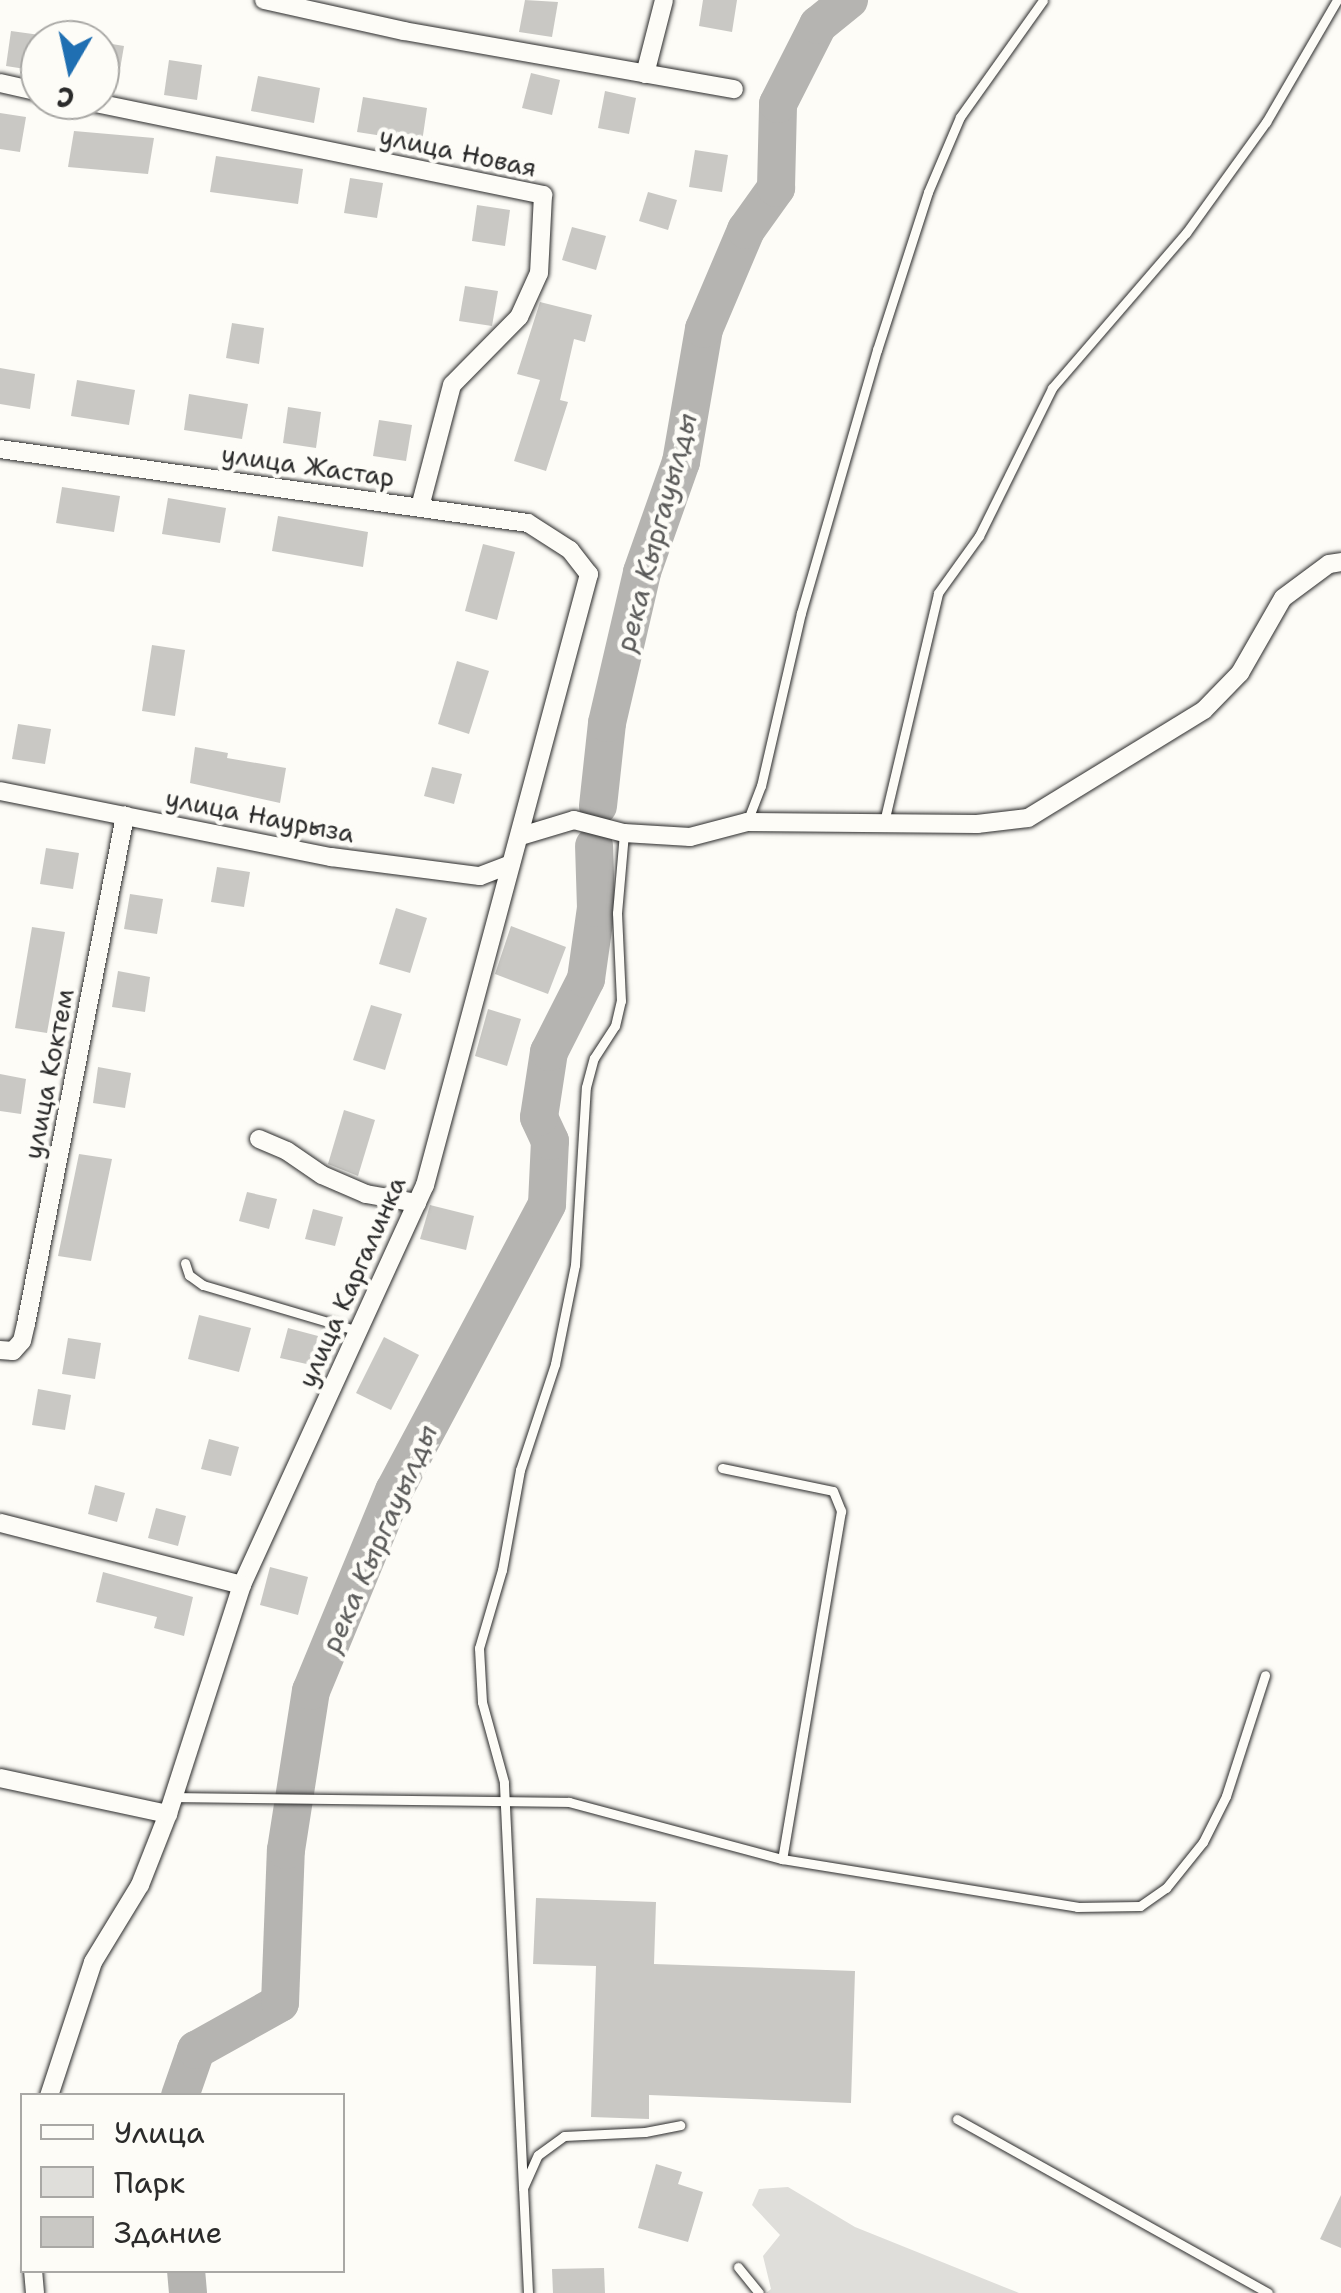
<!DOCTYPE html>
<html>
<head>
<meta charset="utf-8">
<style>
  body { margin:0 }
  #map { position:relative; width:1341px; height:2293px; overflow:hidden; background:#fdfcf7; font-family:"Shantell Sans",sans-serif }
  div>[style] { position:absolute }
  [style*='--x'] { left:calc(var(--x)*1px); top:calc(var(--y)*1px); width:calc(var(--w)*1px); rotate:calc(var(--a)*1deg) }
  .green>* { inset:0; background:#dfdeda }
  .river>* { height:38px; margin:-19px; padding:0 19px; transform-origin:19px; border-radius:19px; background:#b5b4b1 }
  .building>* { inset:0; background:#c9c8c4 }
  .roads { filter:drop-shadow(0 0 2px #2b2b2b) drop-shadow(0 0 2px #2b2b2b) }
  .service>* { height:9px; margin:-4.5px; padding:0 4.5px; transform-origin:4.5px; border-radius:4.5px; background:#fdfcf7 }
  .minor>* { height:18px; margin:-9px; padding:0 9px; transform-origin:9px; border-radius:9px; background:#fdfcf7 }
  span { translate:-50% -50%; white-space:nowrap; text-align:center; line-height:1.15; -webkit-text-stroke:9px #fdfcf7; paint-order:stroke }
  .street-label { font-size:25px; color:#2b2b2b }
  .water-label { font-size:28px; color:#5b5b5a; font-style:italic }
  .legend { position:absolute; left:20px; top:2093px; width:325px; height:180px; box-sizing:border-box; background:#fdfcf7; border:2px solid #a9a8a5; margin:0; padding:12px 18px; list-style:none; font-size:30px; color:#2b2b2b }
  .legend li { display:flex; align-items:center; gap:20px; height:50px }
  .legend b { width:50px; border:2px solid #a9a8a5 }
  .north { position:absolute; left:20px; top:20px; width:100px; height:100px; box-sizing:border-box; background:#fdfcf7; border:2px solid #a9a8a5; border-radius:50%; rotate:189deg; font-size:28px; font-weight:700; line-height:40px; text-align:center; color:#2b2b2b }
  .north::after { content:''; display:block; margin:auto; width:35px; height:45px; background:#1f6fb2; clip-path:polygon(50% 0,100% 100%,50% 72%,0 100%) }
</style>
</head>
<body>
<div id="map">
  <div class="green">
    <i style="clip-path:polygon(788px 2187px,855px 2227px,1019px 2293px,766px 2293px,771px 2289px,763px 2256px,780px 2235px,752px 2205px,759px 2189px)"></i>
  </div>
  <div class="river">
    <i style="--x:598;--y:806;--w:83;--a:-83.8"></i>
    <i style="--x:607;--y:723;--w:155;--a:-76.9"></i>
    <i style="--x:642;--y:572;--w:117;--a:-70.5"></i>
    <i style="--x:681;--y:462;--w:135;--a:-80.2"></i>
    <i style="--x:704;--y:329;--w:108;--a:-67"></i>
    <i style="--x:746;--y:230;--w:52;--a:-54.5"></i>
    <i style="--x:776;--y:188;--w:84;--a:-88.6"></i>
    <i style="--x:778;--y:104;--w:89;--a:-63.1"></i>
    <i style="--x:818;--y:25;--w:40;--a:-39"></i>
    <i style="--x:180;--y:2096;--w:49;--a:-70.8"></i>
    <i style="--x:196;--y:2050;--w:96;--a:-29.2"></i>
    <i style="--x:280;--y:2003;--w:153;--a:-87.8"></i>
    <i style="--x:286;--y:1850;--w:161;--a:-81.1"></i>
    <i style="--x:311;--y:1691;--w:217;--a:-67.5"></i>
    <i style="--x:394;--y:1491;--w:325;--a:-61.9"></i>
    <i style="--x:547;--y:1204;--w:63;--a:-87.3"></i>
    <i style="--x:550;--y:1141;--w:26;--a:-115"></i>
    <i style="--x:539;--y:1117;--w:66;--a:-81.3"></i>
    <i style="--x:549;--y:1052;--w:82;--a:-63.1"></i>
    <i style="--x:586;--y:979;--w:72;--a:-82"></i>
    <i style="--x:596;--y:908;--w:62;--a:-91.8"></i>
    <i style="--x:186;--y:2270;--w:23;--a:85"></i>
  </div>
  <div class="building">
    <i style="clip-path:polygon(525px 0,558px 2px,552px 37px,519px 32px)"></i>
    <i style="clip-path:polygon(703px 0,737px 0,732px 32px,699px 26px)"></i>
    <i style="clip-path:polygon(11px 31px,40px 35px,38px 71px,6px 66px)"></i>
    <i style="clip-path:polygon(100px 42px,124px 46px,118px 81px,100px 78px)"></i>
    <i style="clip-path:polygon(169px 60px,202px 65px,197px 100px,164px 95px)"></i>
    <i style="clip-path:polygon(531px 73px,560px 80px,552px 115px,522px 108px)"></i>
    <i style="clip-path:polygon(258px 76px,320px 88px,314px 123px,251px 111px)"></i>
    <i style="clip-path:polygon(605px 91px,636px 98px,629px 134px,598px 128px)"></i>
    <i style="clip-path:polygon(363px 97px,427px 108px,422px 142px,357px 132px)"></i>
    <i style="clip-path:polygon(0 113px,26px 117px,20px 152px,0 149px)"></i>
    <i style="clip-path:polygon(74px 131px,154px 138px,148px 174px,68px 167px)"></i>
    <i style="clip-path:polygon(695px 150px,728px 155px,722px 192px,689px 187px)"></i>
    <i style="clip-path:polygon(216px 156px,303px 169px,298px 204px,210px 192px)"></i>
    <i style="clip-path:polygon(350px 178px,383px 183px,377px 218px,344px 213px)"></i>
    <i style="clip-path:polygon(648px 192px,677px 200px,668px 230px,639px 221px)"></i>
    <i style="clip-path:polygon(477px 205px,510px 210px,505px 246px,472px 241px)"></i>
    <i style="clip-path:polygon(572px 227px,606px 236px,596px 270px,562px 260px)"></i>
    <i style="clip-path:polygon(465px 286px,498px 291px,492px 326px,459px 321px)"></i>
    <i style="clip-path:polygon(540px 302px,592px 315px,585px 342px,574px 339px,560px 400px,568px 402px,546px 471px,514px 461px,540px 380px,517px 374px)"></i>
    <i style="clip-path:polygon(232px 323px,264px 328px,259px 364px,226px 358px)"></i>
    <i style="clip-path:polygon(0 368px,35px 374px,30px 409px,0 404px)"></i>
    <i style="clip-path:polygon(77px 380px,135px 390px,129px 425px,71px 416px)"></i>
    <i style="clip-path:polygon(189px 394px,248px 404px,242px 439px,184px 430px)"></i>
    <i style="clip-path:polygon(288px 407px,321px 412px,316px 448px,283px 443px)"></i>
    <i style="clip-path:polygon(379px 420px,412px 425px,406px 461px,373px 456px)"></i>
    <i style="clip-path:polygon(62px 487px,120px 496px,114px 532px,56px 523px)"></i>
    <i style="clip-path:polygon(168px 498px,226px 508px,220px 543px,162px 534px)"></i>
    <i style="clip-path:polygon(278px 516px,368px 532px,363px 567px,272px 551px)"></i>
    <i style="clip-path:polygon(483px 544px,515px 552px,497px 620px,465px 611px)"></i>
    <i style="clip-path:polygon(152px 645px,185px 650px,175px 716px,142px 711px)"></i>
    <i style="clip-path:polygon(457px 661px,489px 671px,469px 734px,438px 724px)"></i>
    <i style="clip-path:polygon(18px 724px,51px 729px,45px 764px,12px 759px)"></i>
    <i style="clip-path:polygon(195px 747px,228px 753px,227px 758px,286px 768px,280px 803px,190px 783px)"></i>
    <i style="clip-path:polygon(432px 767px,462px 774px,454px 804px,424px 796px)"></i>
    <i style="clip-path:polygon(46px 848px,79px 853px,73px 889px,40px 884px)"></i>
    <i style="clip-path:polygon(217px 867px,250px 872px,244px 907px,211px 902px)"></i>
    <i style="clip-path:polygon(130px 894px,163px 899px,157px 934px,124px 929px)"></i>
    <i style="clip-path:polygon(396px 908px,427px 918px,410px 973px,379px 964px)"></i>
    <i style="clip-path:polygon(511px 926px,566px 947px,548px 994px,495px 974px)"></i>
    <i style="clip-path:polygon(32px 927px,65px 932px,47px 1033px,15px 1028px)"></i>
    <i style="clip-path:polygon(118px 971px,150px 977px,145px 1012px,112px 1007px)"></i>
    <i style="clip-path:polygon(371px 1005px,402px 1014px,385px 1070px,353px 1060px)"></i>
    <i style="clip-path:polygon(488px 1009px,521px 1019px,507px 1066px,475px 1056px)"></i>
    <i style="clip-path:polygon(98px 1067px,131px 1073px,125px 1108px,93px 1103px)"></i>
    <i style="clip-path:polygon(0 1074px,26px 1079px,21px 1114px,0 1111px)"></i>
    <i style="clip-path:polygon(344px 1110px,375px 1120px,358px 1176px,328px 1164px)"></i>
    <i style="clip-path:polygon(79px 1154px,112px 1159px,91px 1261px,58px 1256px)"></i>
    <i style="clip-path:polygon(247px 1192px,277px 1199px,269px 1229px,239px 1221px)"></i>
    <i style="clip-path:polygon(430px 1205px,474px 1216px,466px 1250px,420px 1239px)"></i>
    <i style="clip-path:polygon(313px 1209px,343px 1217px,335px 1246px,305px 1239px)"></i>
    <i style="clip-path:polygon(199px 1315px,251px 1328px,239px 1372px,188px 1359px)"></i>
    <i style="clip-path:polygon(288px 1328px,318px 1336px,311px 1365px,280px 1358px)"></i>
    <i style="clip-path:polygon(384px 1337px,419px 1355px,391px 1410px,356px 1393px)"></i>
    <i style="clip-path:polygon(68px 1338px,101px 1343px,95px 1379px,62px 1374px)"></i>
    <i style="clip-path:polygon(38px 1389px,71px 1395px,65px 1430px,32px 1425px)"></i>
    <i style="clip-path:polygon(209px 1439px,239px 1447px,231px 1476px,201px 1469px)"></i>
    <i style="clip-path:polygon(95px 1485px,125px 1493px,117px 1522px,88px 1514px)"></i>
    <i style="clip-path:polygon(156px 1508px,186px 1516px,178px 1546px,148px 1538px)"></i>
    <i style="clip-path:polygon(270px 1567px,308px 1577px,298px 1615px,260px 1605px)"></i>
    <i style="clip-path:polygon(103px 1572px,193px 1597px,184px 1636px,154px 1628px,157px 1617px,96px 1602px)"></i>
    <i style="clip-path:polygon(536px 1898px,656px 1902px,654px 1964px,855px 1971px,851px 2103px,649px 2095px,649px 2119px,591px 2117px,596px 1966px,533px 1964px)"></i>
    <i style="clip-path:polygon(656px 2164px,682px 2172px,678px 2184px,703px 2192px,688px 2242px,638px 2228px)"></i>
    <i style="clip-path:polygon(1341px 2195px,1341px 2248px,1320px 2239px)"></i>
    <i style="clip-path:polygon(604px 2268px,605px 2293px,553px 2293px,552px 2269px)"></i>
  </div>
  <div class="roads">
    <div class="service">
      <i style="--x:747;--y:822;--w:39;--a:-69"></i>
      <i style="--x:761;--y:786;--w:178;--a:-77"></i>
      <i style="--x:801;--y:613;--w:274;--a:-73.9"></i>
      <i style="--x:877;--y:350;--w:166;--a:-72.1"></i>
      <i style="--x:928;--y:192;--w:82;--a:-66.9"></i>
      <i style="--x:960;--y:117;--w:143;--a:-54.6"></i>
      <i style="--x:884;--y:822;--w:235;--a:-76.7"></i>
      <i style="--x:938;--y:593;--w:70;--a:-54.3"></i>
      <i style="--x:979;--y:536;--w:165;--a:-63.7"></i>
      <i style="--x:1052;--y:388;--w:205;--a:-49.2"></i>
      <i style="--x:1186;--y:233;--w:137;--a:-54.2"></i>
      <i style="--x:1266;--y:122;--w:141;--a:-59.8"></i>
      <i style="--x:185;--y:1263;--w:13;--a:72"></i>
      <i style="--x:189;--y:1275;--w:17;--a:36"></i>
      <i style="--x:203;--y:1285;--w:162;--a:16.5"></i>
      <i style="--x:722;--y:1468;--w:113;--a:11.7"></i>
      <i style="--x:833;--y:1491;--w:22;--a:68"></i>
      <i style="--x:841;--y:1511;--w:353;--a:99.6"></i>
      <i style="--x:174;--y:1797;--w:395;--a:0.7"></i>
      <i style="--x:569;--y:1802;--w:220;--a:15"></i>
      <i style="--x:782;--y:1859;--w:299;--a:9.2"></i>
      <i style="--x:1077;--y:1907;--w:63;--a:-0.9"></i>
      <i style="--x:1140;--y:1906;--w:32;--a:-35"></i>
      <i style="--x:1166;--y:1888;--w:59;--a:-51.2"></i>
      <i style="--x:1203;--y:1842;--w:51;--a:-63.4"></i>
      <i style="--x:1226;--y:1796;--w:127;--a:-72.1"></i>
      <i style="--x:957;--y:2119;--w:356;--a:29.2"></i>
      <i style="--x:523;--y:2188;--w:406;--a:-92.7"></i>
      <i style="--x:504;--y:1782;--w:83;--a:-105.4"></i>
      <i style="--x:482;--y:1702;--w:54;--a:-93.2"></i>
      <i style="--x:479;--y:1648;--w:81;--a:-73.6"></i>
      <i style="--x:502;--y:1570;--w:102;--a:-79.8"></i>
      <i style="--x:520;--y:1470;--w:112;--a:-71.7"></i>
      <i style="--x:555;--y:1364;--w:101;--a:-78.6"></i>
      <i style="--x:575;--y:1265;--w:178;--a:-86.5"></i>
      <i style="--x:586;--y:1087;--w:30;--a:-75"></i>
      <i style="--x:594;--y:1058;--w:38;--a:-57"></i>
      <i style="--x:615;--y:1026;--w:26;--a:-77"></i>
      <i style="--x:621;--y:1001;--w:88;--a:-92.6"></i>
      <i style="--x:617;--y:913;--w:80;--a:-85"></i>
      <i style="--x:738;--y:2267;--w:33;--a:51"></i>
      <i style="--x:528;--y:2293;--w:105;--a:-92.7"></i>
      <i style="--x:523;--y:2188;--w:36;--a:-66"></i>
      <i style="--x:538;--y:2155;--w:32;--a:-36"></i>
      <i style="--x:564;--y:2136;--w:81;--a:-2.8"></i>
      <i style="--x:645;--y:2132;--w:36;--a:-11"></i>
    </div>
    <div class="minor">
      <i style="--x:264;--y:0;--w:143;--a:12.5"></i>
      <i style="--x:404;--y:31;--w:335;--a:10"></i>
      <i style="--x:645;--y:74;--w:76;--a:-75.6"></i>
      <i style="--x:0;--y:83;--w:41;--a:12.7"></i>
      <i style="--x:81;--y:100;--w:472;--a:11.6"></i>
      <i style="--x:543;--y:195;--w:78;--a:92.9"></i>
      <i style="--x:539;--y:273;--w:48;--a:114.4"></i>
      <i style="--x:519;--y:317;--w:95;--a:134.6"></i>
      <i style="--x:452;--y:385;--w:126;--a:104.7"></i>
      <i style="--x:0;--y:449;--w:533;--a:7.98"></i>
      <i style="--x:528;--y:523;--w:50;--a:32.7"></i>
      <i style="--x:570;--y:550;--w:31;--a:52"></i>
      <i style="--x:589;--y:574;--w:633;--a:105.02"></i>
      <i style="--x:425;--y:1185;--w:440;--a:114.6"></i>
      <i style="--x:242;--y:1585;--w:250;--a:-165.6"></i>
      <i style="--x:0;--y:791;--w:338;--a:11.3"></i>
      <i style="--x:331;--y:857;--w:150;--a:7.3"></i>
      <i style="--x:480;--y:876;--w:33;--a:-21"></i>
      <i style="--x:521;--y:836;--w:55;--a:-16.8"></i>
      <i style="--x:574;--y:820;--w:52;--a:14.6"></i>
      <i style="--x:624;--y:833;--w:66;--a:3.5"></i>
      <i style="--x:690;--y:837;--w:59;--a:-14.7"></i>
      <i style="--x:747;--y:822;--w:230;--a:0.5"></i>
      <i style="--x:977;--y:824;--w:51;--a:-6.7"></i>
      <i style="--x:1028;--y:818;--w:206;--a:-31.5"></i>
      <i style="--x:1204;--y:710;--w:52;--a:-45.8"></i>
      <i style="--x:1240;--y:673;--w:86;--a:-60.2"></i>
      <i style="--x:1283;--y:598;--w:57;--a:-36.5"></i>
      <i style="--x:1329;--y:564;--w:12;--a:-9"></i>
      <i style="--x:259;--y:1139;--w:30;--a:23"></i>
      <i style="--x:287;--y:1151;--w:42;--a:34.4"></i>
      <i style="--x:322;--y:1175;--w:48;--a:23.4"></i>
      <i style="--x:366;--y:1194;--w:52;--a:10"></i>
      <i style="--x:0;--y:1350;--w:13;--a:4"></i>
      <i style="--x:13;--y:1351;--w:13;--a:-48"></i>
      <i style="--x:22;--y:1341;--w:17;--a:-77"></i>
      <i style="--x:26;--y:1324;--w:518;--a:-78.97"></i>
      <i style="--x:0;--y:1778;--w:172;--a:12.1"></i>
      <i style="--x:49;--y:2096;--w:141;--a:-71.8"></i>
      <i style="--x:93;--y:1962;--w:90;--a:-58.6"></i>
      <i style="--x:140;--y:1885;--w:76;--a:-68.5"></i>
      <i style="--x:168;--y:1814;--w:241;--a:-72.1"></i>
      <i style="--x:33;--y:2270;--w:23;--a:85"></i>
    </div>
  </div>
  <div class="street-label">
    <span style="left:458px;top:152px;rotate:12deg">улица Новая</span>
    <span style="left:308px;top:466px;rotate:8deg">улица Жастар</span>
    <span style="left:260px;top:816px;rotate:11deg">улица Наурыза</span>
    <span style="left:49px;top:1074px;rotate:-79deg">улица Коктем</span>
    <span style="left:352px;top:1282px;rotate:-66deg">улица Каргалинка</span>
  </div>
  <div class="water-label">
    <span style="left:656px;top:532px;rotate:-75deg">река Кыргауылды</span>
    <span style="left:379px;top:1538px;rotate:-66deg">река Кыргауылды</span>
  </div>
  <ul class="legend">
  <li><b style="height:12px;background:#fdfcf7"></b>Улица</li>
  <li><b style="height:28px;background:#dfdeda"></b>Парк</li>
  <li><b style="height:28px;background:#c9c8c4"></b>Здание</li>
  </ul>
  <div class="north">С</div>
</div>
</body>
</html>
